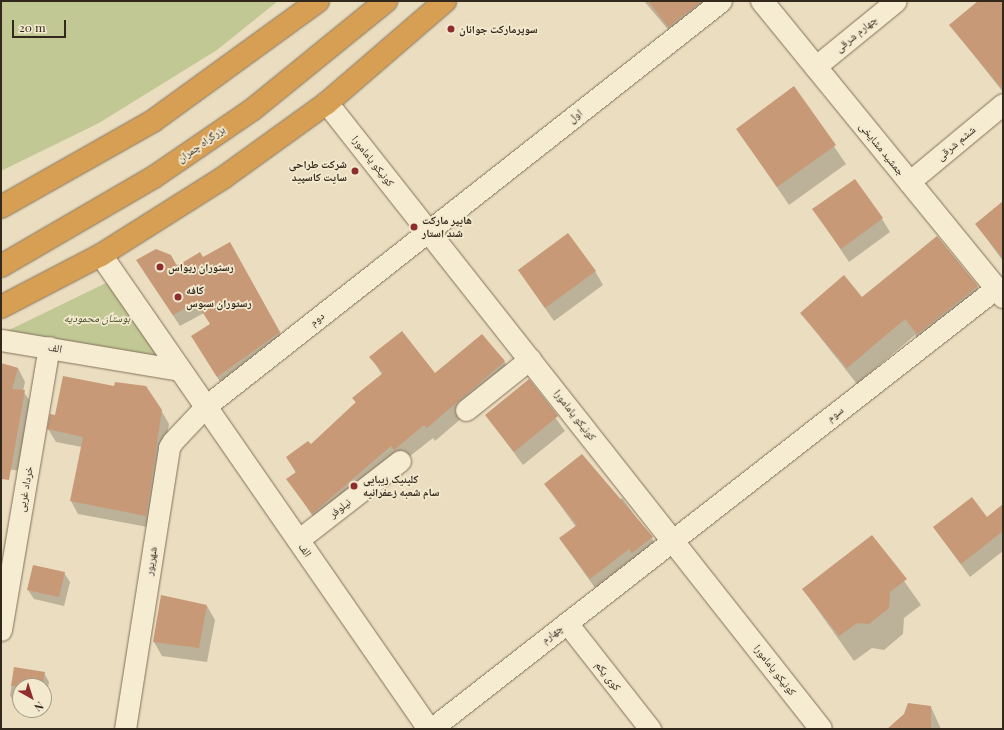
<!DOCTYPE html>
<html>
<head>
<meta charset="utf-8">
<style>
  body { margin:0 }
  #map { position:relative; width:1004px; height:730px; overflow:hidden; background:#ebdec0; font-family:"Playfair Display","Noto Naskh Arabic",serif }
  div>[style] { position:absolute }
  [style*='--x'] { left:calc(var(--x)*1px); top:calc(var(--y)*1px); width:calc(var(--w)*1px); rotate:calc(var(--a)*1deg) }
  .green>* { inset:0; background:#c1c894 }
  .shadow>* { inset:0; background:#0003 }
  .building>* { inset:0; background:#c79977 }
  .roads { filter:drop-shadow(0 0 1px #837059) drop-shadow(0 0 1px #837059) }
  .street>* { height:21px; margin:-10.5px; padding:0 10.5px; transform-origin:10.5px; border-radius:10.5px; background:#f6ecd2 }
  .secondary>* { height:22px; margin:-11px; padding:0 11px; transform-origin:11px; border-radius:11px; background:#f6ecd2 }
  .highway>* { height:22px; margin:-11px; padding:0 11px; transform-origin:11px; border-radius:11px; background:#d79f53 }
  .dots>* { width:11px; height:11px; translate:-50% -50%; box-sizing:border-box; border:2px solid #f3e9cf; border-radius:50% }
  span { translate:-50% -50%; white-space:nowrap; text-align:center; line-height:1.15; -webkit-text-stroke:3.5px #f3e9cf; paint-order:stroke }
  .poi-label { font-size:11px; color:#33281c; font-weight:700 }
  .left { translate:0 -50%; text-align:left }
  .right { translate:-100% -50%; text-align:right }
  .street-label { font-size:11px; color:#33281c }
  .park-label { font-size:11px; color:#434e24; font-style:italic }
  .frame { position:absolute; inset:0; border:2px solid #33281c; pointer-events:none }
  .north { position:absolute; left:12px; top:678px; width:40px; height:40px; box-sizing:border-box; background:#f3e9cf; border:1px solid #a69c87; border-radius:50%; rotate:141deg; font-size:11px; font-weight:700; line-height:16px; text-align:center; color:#33281c }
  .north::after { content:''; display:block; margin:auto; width:14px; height:18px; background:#8e2d2c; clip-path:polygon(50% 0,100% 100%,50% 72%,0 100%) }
  .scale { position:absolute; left:12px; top:20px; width:54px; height:18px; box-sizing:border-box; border:2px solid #33281c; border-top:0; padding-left:5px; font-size:12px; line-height:14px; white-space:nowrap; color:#33281c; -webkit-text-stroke:3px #f3e9cf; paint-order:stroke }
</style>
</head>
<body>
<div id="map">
  <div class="green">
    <i style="clip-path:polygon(1px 1px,278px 1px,217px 50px,99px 123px,1px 171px)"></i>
    <i style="clip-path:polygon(106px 283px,163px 357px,7px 331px)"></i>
  </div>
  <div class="shadow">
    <i style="clip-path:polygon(644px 1px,730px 1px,677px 40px)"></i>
    <i style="clip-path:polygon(979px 1px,1003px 1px,1003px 92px,950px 25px)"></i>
    <i style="clip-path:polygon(794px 88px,846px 164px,789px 205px,737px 129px)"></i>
    <i style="clip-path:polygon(1003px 202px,1003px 261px,976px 224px)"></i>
    <i style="clip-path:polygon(814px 210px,882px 219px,890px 232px,849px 262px)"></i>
    <i style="clip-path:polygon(230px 243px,286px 344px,224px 388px,199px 348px,211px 324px,204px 313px,180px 326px,144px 272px,203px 259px)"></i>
    <i style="clip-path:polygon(519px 271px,595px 271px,603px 285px,554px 321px)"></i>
    <i style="clip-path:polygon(977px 286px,986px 302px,927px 350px,915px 335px,857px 384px,801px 313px,862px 298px)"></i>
    <i style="clip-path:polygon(371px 357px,435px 374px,504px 361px,512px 375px,435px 441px,433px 438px,320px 527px,288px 479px,296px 473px,287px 458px,311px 445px,356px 403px,353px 398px,382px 375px)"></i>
    <i style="clip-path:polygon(1px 364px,18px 368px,25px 382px,23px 391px,32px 404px,20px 471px,1px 468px)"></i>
    <i style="clip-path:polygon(529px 381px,565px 431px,523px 465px,486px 415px)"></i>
    <i style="clip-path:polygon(161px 410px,169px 424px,153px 528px,78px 514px,71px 501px,82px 447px,56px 442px,48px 429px,56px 416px)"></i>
    <i style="clip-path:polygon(545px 484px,618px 501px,622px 498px,661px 551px,598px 592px,560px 539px,576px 527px)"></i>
    <i style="clip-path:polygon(1003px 511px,1003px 551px,970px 577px,934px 528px,987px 518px)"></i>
    <i style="clip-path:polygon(872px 536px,921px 605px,904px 618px,903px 634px,884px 650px,872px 648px,854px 661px,803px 589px)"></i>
    <i style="clip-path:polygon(64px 573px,70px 582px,64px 606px,34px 599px,28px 590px)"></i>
    <i style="clip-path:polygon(162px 596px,207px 606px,215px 620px,207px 662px,162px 656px,154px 642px)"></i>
    <i style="clip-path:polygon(15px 668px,44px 673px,49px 682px,44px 710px,44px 686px,20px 686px,20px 705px,15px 705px,10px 695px)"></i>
    <i style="clip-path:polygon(931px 707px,941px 729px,888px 729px)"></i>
  </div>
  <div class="building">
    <i style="clip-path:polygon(648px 1px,702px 1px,668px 27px)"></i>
    <i style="clip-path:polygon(978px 1px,1003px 1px,1003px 90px,949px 25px)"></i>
    <i style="clip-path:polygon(794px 86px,836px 145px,777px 187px,736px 129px)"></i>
    <i style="clip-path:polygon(855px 179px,883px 218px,841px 249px,812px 209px)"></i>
    <i style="clip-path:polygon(1003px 201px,1003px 259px,975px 224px)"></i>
    <i style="clip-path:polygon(568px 233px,596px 271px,545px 308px,518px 270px)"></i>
    <i style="clip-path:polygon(937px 236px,978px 286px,917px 334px,905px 319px,847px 368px,800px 313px,844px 275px,862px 297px)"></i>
    <i style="clip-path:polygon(230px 242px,280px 332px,217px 377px,191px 336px,210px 324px,196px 302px,173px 315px,136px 260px,156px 249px,171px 255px,177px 266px,200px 252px,203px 257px)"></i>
    <i style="clip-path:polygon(402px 331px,435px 373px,482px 334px,505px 361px,427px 428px,424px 425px,394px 450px,391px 446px,312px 514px,286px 479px,296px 472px,286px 457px,308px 441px,311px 444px,356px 402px,352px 398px,383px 373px,369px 357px)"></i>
    <i style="clip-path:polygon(1px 363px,18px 368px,12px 389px,25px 390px,9px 480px,1px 479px)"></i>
    <i style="clip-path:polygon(63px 376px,114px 386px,115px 382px,146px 386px,162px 410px,146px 516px,70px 501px,83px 437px,47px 429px,50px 414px,55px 415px)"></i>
    <i style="clip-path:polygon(529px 379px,558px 416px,514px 452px,485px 415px)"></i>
    <i style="clip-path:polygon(582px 454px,653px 537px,632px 553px,629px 549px,590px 579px,559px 538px,577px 525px,544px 484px)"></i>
    <i style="clip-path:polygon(972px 497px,987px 517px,1003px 504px,1003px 531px,961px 564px,933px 527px)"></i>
    <i style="clip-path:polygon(872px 535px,907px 579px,890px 592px,889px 608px,869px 624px,857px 623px,839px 636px,802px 589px)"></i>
    <i style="clip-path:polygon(33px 565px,65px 572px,59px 597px,27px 590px)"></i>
    <i style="clip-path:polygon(161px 595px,207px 605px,199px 648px,153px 642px)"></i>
    <i style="clip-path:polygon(14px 667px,45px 672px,42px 686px,11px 686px)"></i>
    <i style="clip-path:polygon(908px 703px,931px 706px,931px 729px,887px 729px,904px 714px)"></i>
  </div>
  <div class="roads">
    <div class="street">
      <i style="--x:815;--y:67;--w:104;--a:-39.2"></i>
      <i style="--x:909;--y:182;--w:122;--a:-39.7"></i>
      <i style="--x:1;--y:340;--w:181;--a:9.5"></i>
      <i style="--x:466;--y:410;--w:82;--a:-38.6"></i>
      <i style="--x:298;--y:540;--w:129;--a:-37.8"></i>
      <i style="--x:567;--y:623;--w:135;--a:51.9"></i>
      <i style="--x:1;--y:630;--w:287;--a:-80.4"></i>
      <i style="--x:125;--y:729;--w:285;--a:-81.1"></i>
      <i style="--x:169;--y:447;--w:7;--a:-56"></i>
      <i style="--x:173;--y:441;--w:48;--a:-46.7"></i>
      <i style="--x:206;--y:406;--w:655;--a:-38.18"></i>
      <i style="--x:431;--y:729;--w:717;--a:-37.97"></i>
    </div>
    <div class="secondary">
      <i style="--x:762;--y:1;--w:382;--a:50.8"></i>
      <i style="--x:327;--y:103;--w:797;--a:51.72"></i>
      <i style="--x:101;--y:255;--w:576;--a:55.32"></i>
    </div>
    <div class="highway">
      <i style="--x:1;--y:207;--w:175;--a:-29.5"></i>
      <i style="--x:153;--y:121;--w:204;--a:-36"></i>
      <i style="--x:1;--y:266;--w:177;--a:-30.2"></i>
      <i style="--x:154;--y:177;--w:119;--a:-34.4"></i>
      <i style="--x:252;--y:110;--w:173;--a:-39.1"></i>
      <i style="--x:1;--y:307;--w:113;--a:-27.5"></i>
      <i style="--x:101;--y:255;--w:144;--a:-32.3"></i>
      <i style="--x:223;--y:178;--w:128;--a:-35.8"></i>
      <i style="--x:327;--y:103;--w:156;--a:-40.8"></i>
    </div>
  </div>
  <div class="dots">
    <i style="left:451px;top:29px;background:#8e2d2c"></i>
    <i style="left:355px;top:171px;background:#8e2d2c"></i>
    <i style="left:414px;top:227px;background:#8e2d2c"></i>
    <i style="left:160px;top:267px;background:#8e2d2c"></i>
    <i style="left:178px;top:297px;background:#8e2d2c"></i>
    <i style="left:354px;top:486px;background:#8e2d2c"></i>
  </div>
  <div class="poi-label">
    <span class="left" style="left:459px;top:29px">سوپرمارکت جوانان</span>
    <span class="right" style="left:347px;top:171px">شرکت طراحی<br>سایت کاسپید</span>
    <span class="left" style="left:422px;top:227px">هایپر مارکت<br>شند استار</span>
    <span class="left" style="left:168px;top:267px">رستوران ریواس</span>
    <span class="left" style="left:186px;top:297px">کافه<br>رستوران سبوس</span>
    <span class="left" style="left:363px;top:486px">کلینیک زیبایی<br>سام شعبه زعفرانیه</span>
  </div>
  <div class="street-label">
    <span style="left:856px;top:34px;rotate:-39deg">چهارم شرقی</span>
    <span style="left:575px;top:116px;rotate:-38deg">اول</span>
    <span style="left:956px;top:143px;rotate:-40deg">ششم شرقی</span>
    <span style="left:201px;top:144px;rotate:-35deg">بزرگراه چمران</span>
    <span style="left:882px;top:149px;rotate:51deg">جمشید مشایخی</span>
    <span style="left:373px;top:161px;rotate:52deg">کونیکو یامامورا</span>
    <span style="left:317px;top:319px;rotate:-38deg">دوم</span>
    <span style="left:55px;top:348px;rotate:10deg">الف</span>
    <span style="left:835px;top:414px;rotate:-38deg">سوم</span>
    <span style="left:575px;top:415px;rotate:52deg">کونیکو یامامورا</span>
    <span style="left:25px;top:489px;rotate:-80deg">خرداد غربی</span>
    <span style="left:340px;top:508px;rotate:-38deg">نیلوفر</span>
    <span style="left:305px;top:550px;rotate:55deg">الف</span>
    <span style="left:151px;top:561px;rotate:-81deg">شهریور</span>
    <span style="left:552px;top:634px;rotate:-38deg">چهارم</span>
    <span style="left:775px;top:670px;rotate:52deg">کونیکو یامامورا</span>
    <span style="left:608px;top:676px;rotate:52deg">کوی یکم</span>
  </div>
  <div class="park-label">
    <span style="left:97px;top:318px">بوستان محمودیه</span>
  </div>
  <div class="frame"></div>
  <div class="north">N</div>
  <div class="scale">20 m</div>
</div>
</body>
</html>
